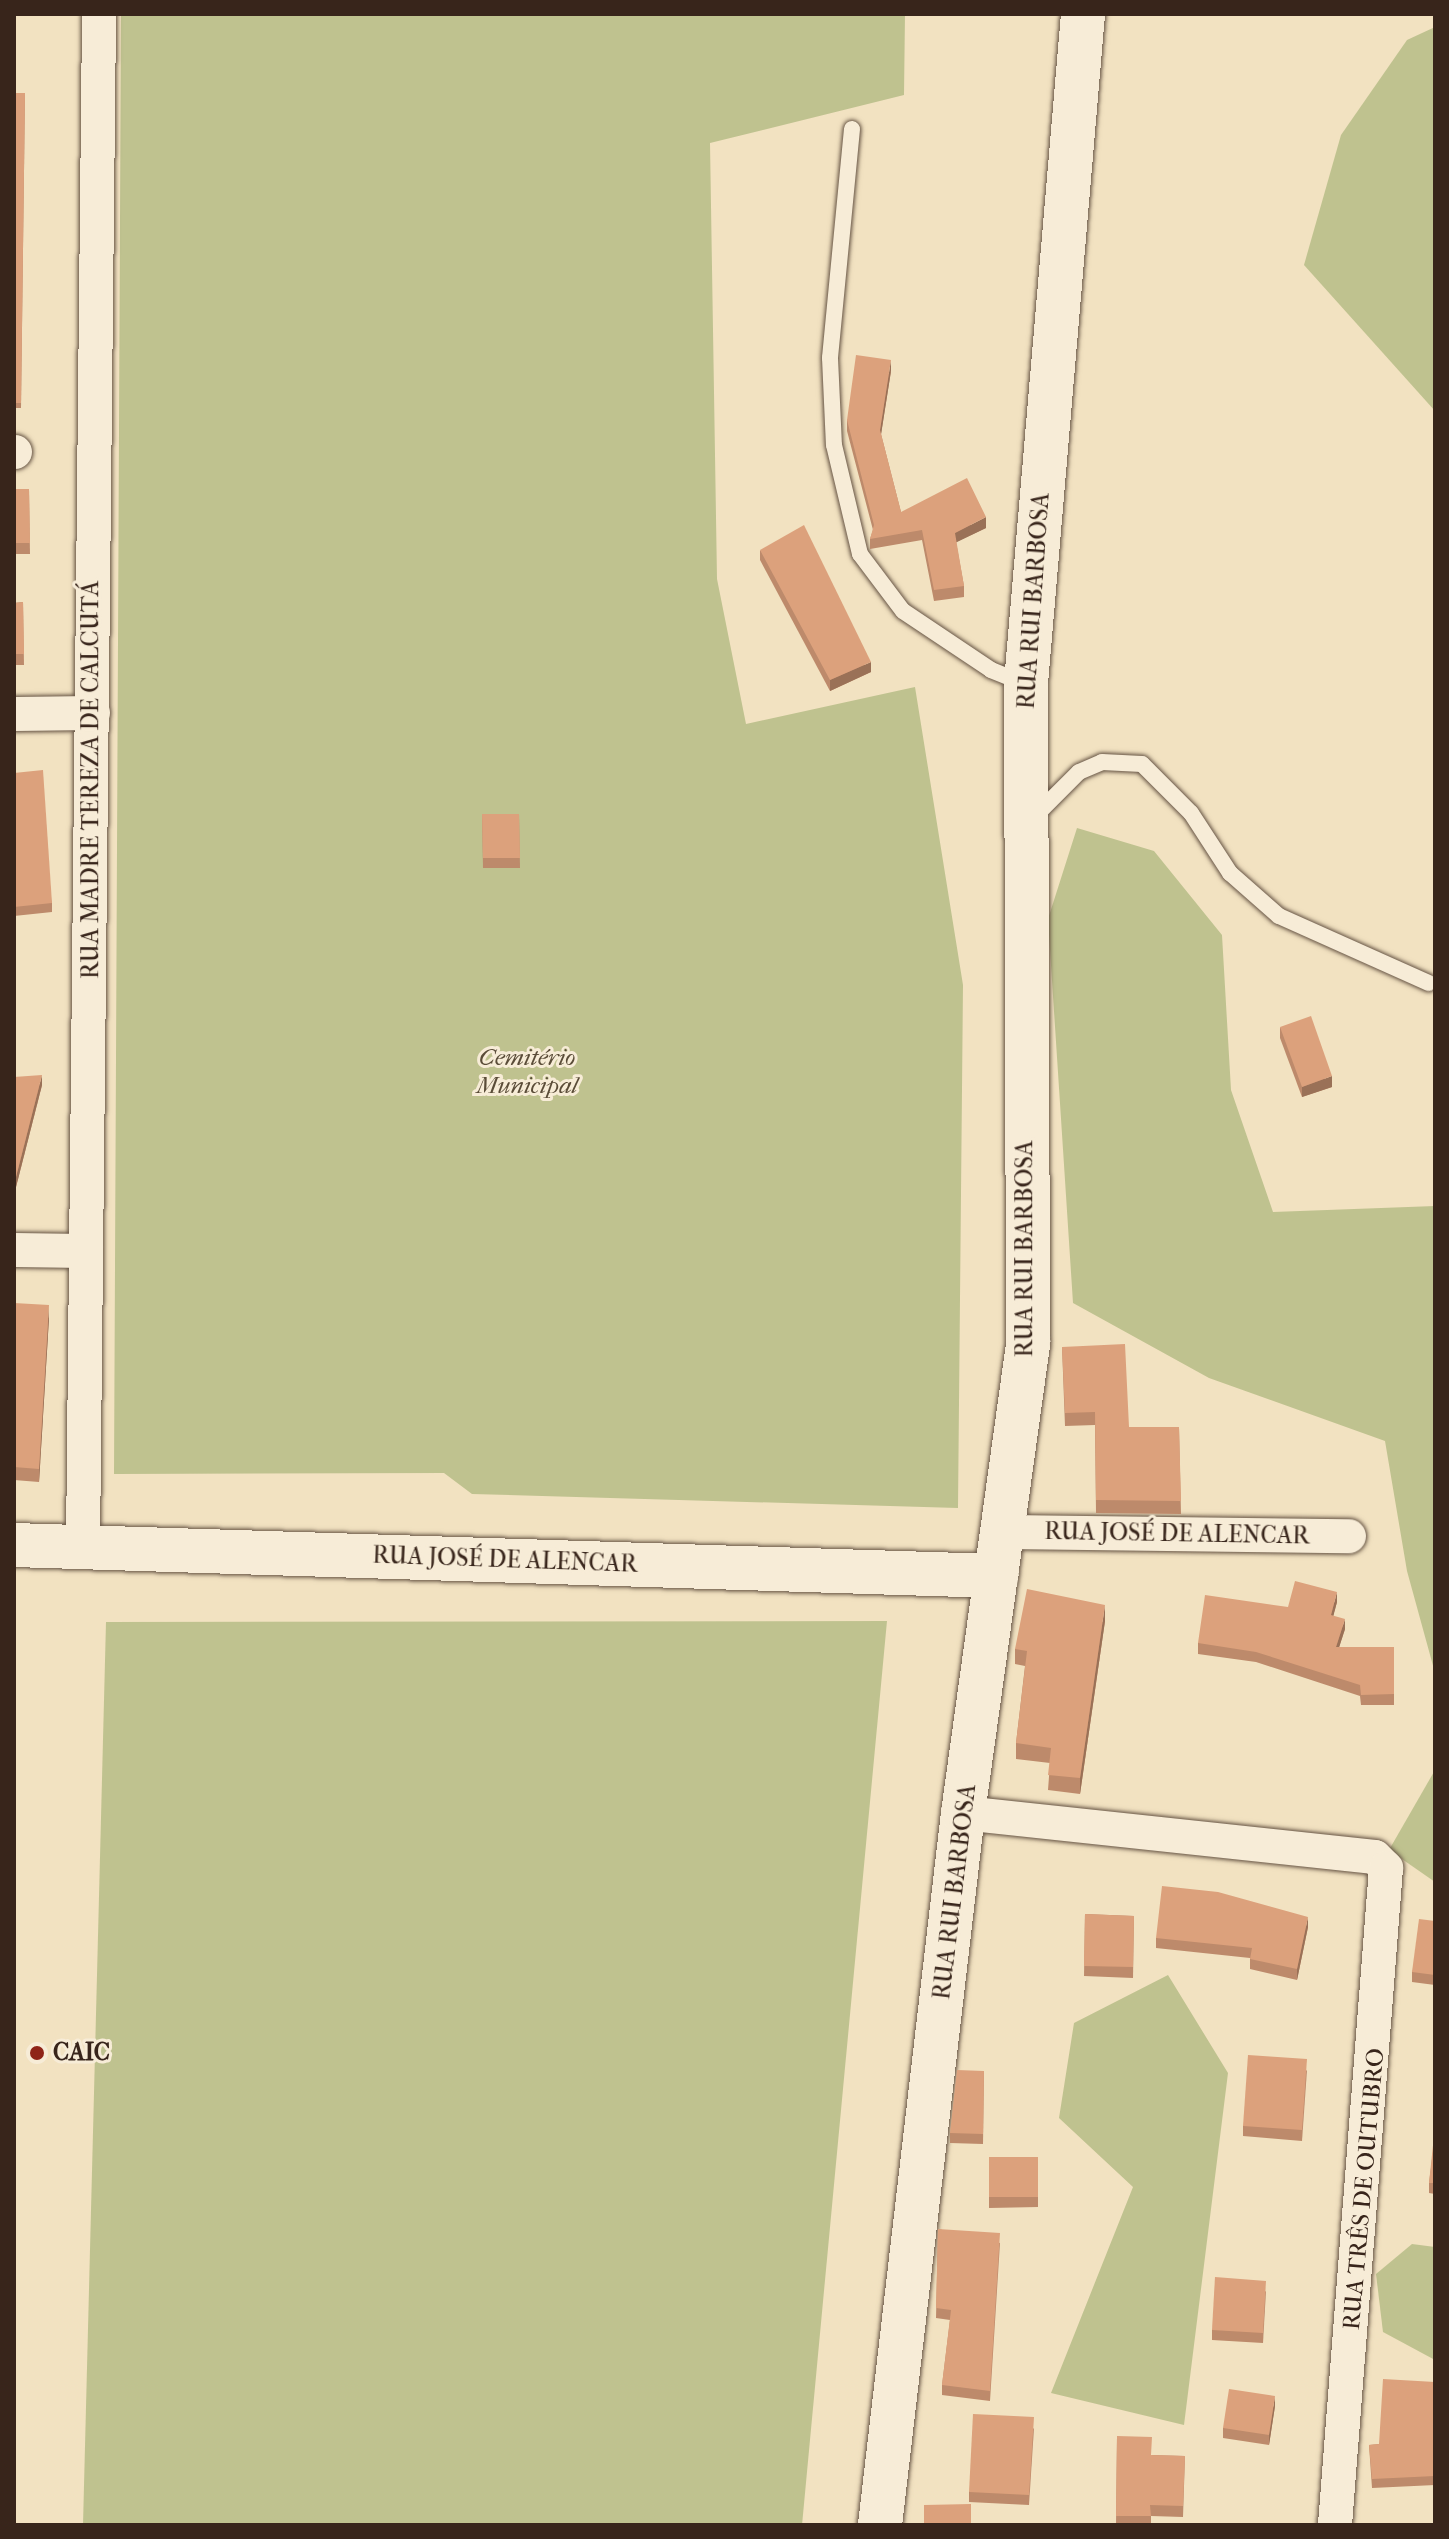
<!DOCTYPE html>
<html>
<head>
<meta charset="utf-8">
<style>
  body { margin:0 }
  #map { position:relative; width:1449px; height:2539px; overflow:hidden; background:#f2e2c1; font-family:"IM FELL French Canon",serif }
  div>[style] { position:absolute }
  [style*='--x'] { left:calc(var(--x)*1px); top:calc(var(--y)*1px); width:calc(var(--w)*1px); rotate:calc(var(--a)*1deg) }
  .green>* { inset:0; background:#bfc28f }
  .roads { filter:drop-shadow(0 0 2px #665444) drop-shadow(0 0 2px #665444) }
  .lane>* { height:16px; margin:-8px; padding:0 8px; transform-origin:8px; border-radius:8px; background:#f7ecd7 }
  .street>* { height:34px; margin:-17px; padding:0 17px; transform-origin:17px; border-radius:17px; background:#f7ecd7 }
  .secondary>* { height:44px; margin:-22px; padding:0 22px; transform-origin:22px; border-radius:22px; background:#f7ecd7 }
  .wall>* { inset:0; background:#bd8a6b }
  .shaded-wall>* { inset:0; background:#9a7157 }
  .building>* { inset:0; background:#dca17c }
  .dots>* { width:22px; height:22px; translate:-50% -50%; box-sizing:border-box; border:4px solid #f7ecd7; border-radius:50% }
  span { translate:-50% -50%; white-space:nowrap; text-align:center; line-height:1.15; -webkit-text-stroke:6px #f7ecd7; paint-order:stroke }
  .street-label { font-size:24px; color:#38251b }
  .park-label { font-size:24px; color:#5a4c38; font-style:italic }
  .poi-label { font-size:24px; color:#38251b; font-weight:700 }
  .left { translate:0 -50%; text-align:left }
  .frame { position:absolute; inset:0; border:16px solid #38251b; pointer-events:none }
</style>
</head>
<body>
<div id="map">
  <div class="green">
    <i style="clip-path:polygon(121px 14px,905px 14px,904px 95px,710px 143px,717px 579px,746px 724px,915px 687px,963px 985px,958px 1508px,472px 1494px,444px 1473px,114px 1474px)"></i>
    <i style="clip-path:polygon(1435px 27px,1435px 411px,1304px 265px,1341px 135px,1407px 40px)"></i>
    <i style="clip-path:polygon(1077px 828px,1154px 851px,1222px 935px,1231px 1090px,1273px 1212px,1435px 1206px,1435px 1673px,1407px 1571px,1385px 1441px,1209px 1378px,1073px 1303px,1048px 919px)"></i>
    <i style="clip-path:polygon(887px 1621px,802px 2525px,83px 2525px,106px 1622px)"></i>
    <i style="clip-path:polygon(1435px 1770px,1435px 1882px,1389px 1850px)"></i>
    <i style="clip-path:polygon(1168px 1975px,1228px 2073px,1184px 2425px,1051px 2393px,1133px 2187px,1059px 2118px,1074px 2023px)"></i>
    <i style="clip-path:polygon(1412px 2244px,1435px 2247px,1435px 2360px,1383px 2332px,1376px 2274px)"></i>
  </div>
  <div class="roads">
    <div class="lane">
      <i style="--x:852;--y:129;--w:230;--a:95.5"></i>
      <i style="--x:830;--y:358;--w:87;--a:87.4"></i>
      <i style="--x:834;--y:445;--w:112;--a:76.6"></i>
      <i style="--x:860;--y:554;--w:71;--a:53"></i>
      <i style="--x:903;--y:611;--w:106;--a:33.8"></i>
      <i style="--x:991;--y:670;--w:35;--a:22"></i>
      <i style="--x:1035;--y:816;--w:62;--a:-45"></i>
      <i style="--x:1079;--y:772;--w:25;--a:-23"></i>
      <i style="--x:1102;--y:762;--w:40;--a:2.9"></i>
      <i style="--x:1142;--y:764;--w:69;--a:45"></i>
      <i style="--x:1191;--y:813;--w:72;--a:57"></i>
      <i style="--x:1230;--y:873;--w:65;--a:41.3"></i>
      <i style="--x:1279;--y:916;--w:164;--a:24.1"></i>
    </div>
    <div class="street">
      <i style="--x:14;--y:452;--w:1;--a:0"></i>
      <i style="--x:14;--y:714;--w:79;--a:-0.7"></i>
      <i style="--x:14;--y:1250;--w:72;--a:0.8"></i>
      <i style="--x:1004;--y:1532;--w:345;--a:0.7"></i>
      <i style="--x:83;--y:1545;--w:1531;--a:-89.4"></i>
      <i style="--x:963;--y:1813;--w:414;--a:6.1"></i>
      <i style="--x:1375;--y:1857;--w:16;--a:45"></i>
      <i style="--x:1386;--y:1868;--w:659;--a:94.44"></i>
    </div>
    <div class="secondary">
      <i style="--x:14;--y:1545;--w:983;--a:1.81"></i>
      <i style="--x:880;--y:2525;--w:717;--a:-83.35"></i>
      <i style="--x:963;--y:1813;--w:475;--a:-82.1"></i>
      <i style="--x:1028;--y:1342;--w:659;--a:-90.17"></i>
      <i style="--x:1026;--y:683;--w:671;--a:-85.13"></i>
    </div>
  </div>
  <div class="wall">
    <i style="clip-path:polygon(14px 93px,25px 93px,21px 408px,14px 408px)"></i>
    <i style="clip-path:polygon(891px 371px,881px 434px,901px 512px,986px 528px,956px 542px,964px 586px,964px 597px,934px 601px,922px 540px,870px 549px,870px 539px,873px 530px,847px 431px,847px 420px)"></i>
    <i style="clip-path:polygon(14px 489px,29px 489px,30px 554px,14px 554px)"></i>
    <i style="clip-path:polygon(760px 550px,871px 672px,830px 691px,760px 560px)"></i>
    <i style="clip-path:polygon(23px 602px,24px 665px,14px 665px,14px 603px)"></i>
    <i style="clip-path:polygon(14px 773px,52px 903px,52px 912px,14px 916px)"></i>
    <i style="clip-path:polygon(482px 814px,519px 814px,520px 868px,483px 868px)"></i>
    <i style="clip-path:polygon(1280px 1027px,1332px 1087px,1302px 1097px,1280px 1038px)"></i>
    <i style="clip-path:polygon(14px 1077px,42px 1085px,16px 1187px,14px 1187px)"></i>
    <i style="clip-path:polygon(14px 1303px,49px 1318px,39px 1482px,14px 1480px)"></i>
    <i style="clip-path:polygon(1062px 1347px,1129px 1427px,1179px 1427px,1181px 1514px,1096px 1513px,1095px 1425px,1065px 1426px)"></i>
    <i style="clip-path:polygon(1337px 1602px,1333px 1616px,1345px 1629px,1339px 1647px,1394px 1647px,1394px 1705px,1361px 1705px,1360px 1696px,1256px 1662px,1198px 1654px,1198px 1643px,1288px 1607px)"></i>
    <i style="clip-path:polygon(1105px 1621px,1080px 1794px,1048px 1790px,1050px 1763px,1016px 1759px,1016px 1743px,1025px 1666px,1015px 1664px,1015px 1649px)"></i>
    <i style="clip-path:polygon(1085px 1914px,1134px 1916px,1133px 1978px,1084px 1976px)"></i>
    <i style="clip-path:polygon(1435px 1921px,1435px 1985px,1412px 1982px,1412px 1972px)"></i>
    <i style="clip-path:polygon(1308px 1927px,1297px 1980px,1250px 1969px,1250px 1958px,1156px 1948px,1156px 1938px)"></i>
    <i style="clip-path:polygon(1307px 2070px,1302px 2141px,1243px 2136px,1243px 2126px)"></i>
    <i style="clip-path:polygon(984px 2071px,983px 2144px,950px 2143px,950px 2133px)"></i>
    <i style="clip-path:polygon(1435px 2136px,1435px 2194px,1429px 2193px,1429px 2183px)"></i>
    <i style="clip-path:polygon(989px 2157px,1038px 2157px,1038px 2207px,989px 2208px)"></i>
    <i style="clip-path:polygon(938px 2229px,1000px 2243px,990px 2401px,942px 2395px,942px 2385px,950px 2320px,936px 2318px)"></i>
    <i style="clip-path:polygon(1266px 2291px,1263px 2343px,1212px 2340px,1212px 2330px)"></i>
    <i style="clip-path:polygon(1435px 2382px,1435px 2485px,1372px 2488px,1369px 2445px,1379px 2444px)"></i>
    <i style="clip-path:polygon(1275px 2406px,1269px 2445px,1223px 2438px,1223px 2428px)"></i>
    <i style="clip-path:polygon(1034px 2428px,1029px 2505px,969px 2502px,969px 2492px)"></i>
    <i style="clip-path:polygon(1117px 2436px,1151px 2455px,1185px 2456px,1183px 2517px,1151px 2516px,1151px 2525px,1116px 2525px)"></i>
  </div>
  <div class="shaded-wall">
    <i style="clip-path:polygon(891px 360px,891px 371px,880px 441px,880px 430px)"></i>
    <i style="clip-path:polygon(986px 517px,986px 528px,955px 543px,955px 533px)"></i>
    <i style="clip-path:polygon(871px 662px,871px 672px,830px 691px,830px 680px)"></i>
    <i style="clip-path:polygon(42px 1075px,42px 1085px,16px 1187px,16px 1177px)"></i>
    <i style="clip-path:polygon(1332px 1076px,1332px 1087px,1302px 1097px,1302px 1087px)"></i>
    <i style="clip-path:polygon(49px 1305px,49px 1318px,39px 1482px,39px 1469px)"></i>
    <i style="clip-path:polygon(1337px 1592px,1337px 1602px,1331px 1625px,1331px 1615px)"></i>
    <i style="clip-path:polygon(1105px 1605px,1105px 1621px,1080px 1794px,1080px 1778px)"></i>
    <i style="clip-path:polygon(1345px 1619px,1345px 1629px,1336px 1657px,1336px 1647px)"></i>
    <i style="clip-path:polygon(1308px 1917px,1308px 1927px,1297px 1980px,1297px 1969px)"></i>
    <i style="clip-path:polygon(1275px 2396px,1275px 2406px,1269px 2445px,1269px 2435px)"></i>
  </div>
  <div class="building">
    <i style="clip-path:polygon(14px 93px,25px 93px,21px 403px,14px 403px)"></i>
    <i style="clip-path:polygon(856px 355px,891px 360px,880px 430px,901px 512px,967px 478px,986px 517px,955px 533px,964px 586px,934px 590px,922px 530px,870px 539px,874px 525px,847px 420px)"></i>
    <i style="clip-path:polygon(14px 489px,29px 489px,30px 543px,14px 543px)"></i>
    <i style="clip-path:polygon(804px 525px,871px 662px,830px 680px,760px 550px)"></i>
    <i style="clip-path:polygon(23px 602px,24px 654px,14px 654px,14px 603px)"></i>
    <i style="clip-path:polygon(43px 770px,52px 903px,14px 907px,14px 773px)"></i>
    <i style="clip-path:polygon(482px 814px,519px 814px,520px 858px,483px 858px)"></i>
    <i style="clip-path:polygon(1311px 1016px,1332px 1076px,1302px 1087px,1280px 1027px)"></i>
    <i style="clip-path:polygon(42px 1075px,16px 1177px,14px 1177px,14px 1077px)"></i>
    <i style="clip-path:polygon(14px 1303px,49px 1305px,39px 1469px,14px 1467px)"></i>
    <i style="clip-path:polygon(1125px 1344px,1129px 1427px,1179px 1427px,1181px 1501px,1096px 1500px,1095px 1412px,1065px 1413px,1062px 1347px)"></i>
    <i style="clip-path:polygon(1295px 1581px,1337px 1592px,1331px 1615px,1345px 1619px,1336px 1647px,1394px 1647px,1394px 1694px,1361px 1695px,1360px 1685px,1256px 1652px,1198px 1643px,1205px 1595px,1288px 1607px)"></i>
    <i style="clip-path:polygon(1027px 1589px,1105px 1605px,1080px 1778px,1048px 1775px,1051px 1748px,1016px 1743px,1027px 1651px,1015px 1649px)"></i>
    <i style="clip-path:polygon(1162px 1886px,1218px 1892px,1308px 1917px,1297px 1969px,1250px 1959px,1252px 1948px,1156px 1938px)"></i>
    <i style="clip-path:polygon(1085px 1914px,1134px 1916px,1133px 1967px,1084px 1966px)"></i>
    <i style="clip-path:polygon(1419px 1919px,1435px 1921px,1435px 1975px,1412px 1972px)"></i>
    <i style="clip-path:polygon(1248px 2055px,1307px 2059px,1302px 2130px,1243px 2126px)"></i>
    <i style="clip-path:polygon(957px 2070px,984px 2071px,983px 2134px,950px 2133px)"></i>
    <i style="clip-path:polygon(1434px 2136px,1435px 2136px,1435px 2183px,1429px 2183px)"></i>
    <i style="clip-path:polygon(989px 2157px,1038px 2157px,1038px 2197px,989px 2197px)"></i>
    <i style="clip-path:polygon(938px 2229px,1000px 2233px,990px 2391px,942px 2385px,951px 2310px,936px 2308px)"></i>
    <i style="clip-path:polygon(1215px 2277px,1266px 2281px,1263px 2333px,1212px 2330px)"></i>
    <i style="clip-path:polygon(1383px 2379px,1435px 2382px,1435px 2476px,1372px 2479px,1369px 2445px,1379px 2444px)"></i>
    <i style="clip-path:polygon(1229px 2389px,1275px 2396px,1269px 2435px,1223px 2428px)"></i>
    <i style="clip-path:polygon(973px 2414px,1034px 2417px,1029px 2495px,969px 2492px)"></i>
    <i style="clip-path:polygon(1117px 2436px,1152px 2437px,1151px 2455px,1185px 2456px,1183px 2506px,1150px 2505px,1151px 2516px,1116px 2516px)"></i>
    <i style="clip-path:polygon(971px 2504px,971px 2525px,924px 2525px,924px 2505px)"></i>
  </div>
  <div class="dots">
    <i style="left:37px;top:2053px;background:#8f2418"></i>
  </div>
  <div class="street-label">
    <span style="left:1034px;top:601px;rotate:-86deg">RUA RUI BARBOSA</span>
    <span style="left:91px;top:780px;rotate:-90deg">RUA MADRE TEREZA DE CALCUTÁ</span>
    <span style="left:1025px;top:1249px;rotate:-90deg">RUA RUI BARBOSA</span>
    <span style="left:1177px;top:1534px;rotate:1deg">RUA JOSÉ DE ALENCAR</span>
    <span style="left:505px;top:1560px;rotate:2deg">RUA JOSÉ DE ALENCAR</span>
    <span style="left:955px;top:1892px;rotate:-83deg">RUA RUI BARBOSA</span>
    <span style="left:1364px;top:2189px;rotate:-85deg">RUA TRÊS DE OUTUBRO</span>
  </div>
  <div class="park-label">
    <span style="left:527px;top:1072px">Cemitério<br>Municipal</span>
  </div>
  <div class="poi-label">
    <span class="left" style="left:53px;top:2053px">CAIC</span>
  </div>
  <div class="frame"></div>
</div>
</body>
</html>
